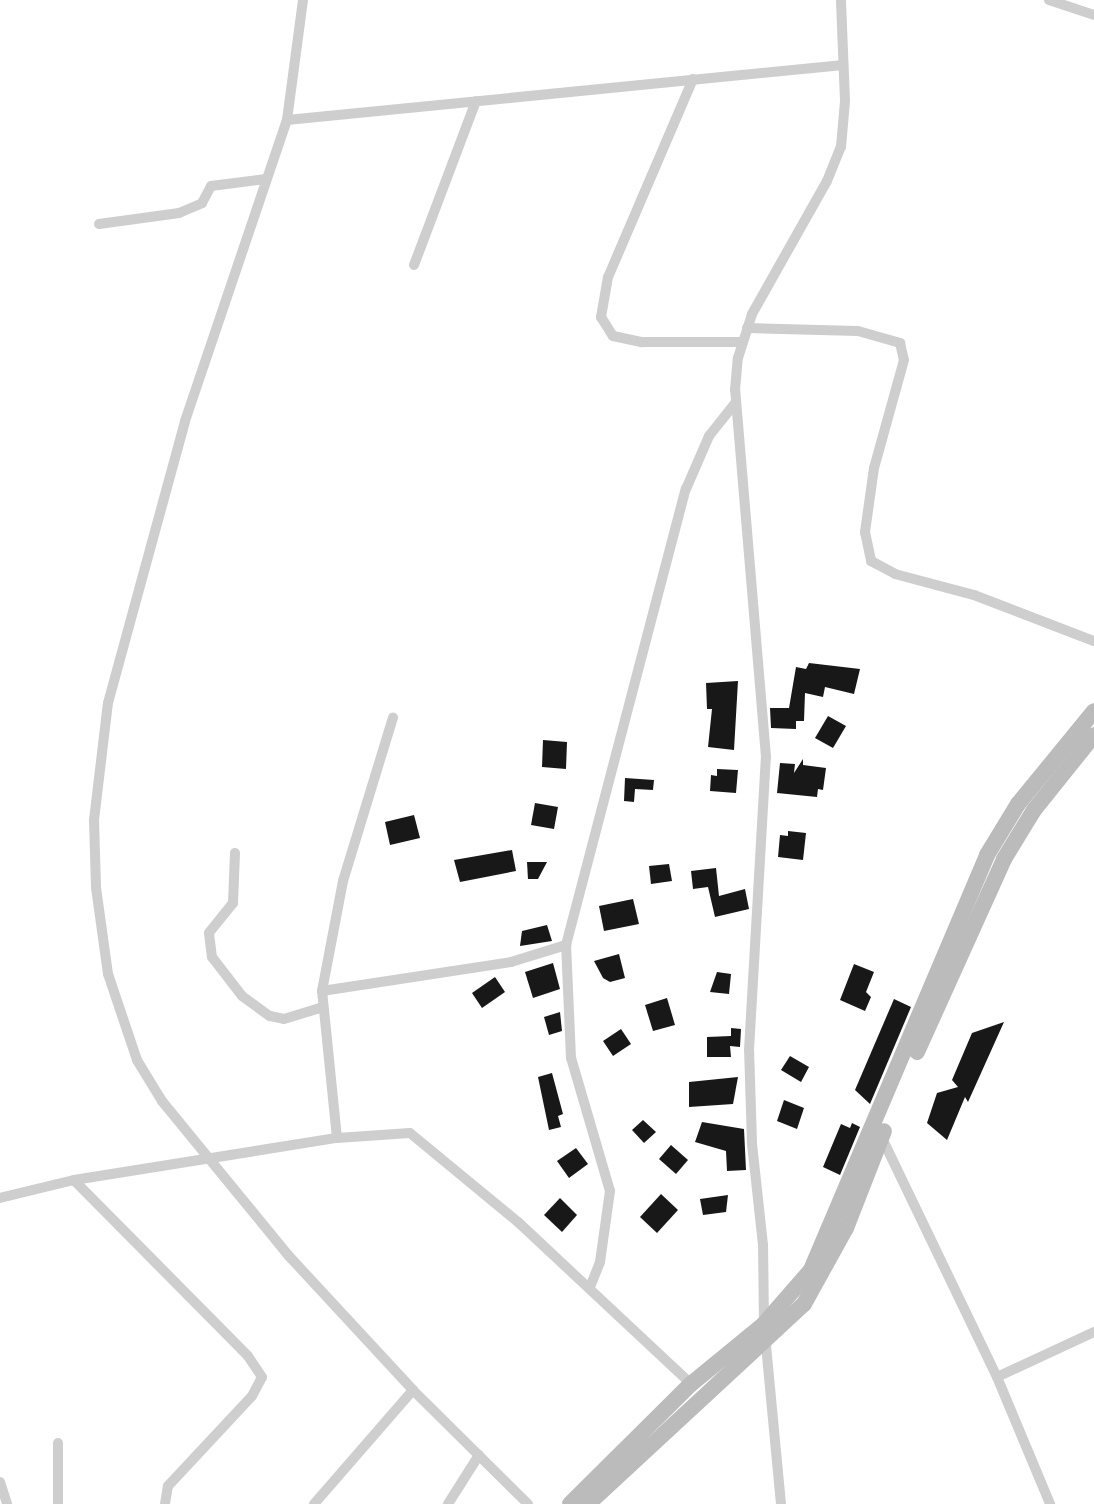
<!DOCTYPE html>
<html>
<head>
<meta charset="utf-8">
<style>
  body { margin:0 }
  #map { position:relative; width:1094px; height:1504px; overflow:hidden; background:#fff; font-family:Rubik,sans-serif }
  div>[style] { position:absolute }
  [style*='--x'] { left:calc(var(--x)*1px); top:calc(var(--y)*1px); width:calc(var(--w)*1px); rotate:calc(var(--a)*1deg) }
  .building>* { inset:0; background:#181818 }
  .street>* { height:10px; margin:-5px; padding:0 5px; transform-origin:5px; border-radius:5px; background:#cecece }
  .secondary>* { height:16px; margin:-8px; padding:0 8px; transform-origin:8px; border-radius:8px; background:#bbb }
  span { translate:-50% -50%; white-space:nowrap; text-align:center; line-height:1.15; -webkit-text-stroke:7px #fff; paint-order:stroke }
</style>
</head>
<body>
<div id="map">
  <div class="building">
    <i style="clip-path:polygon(809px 663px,860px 669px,854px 694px,825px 687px,823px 697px,805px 693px,804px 721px,796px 721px,796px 729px,771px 728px,770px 708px,789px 708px,796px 667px,806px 669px)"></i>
    <i style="clip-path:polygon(738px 681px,734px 750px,708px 747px,712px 709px,707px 709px,706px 683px)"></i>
    <i style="clip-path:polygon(828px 716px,846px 726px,833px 748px,815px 738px)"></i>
    <i style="clip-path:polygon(543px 740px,567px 742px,566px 769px,542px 767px)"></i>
    <i style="clip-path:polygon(803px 759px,803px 765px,826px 768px,823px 790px,818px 789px,817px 797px,777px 793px,780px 763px,795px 764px,794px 773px)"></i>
    <i style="clip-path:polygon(717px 769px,738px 770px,736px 793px,710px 791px,711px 775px,717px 776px)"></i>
    <i style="clip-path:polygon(625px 778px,654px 780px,653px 790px,635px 789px,634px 802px,624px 801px)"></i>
    <i style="clip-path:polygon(535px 803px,558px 807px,554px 829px,531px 825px)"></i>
    <i style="clip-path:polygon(414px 815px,420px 838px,390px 845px,385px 822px)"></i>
    <i style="clip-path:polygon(788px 831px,806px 833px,803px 860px,778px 857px,780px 835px,788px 836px)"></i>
    <i style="clip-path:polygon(512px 850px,516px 871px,460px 882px,454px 860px)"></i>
    <i style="clip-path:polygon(527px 862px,547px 862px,538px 879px,528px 879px)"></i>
    <i style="clip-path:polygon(669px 864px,672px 881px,651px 884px,649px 866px)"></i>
    <i style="clip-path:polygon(716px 868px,719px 896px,745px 889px,749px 909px,715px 917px,708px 887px,693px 889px,691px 871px)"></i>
    <i style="clip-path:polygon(633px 899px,639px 924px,604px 931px,599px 906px)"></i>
    <i style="clip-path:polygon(547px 925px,552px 941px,520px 946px,522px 931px)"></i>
    <i style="clip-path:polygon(619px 954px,625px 978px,610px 982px,603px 978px,594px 961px)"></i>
    <i style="clip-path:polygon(553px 963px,560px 989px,533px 998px,525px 972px)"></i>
    <i style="clip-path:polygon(854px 964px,874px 972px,866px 992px,871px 997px,865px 1011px,840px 1000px)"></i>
    <i style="clip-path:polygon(717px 972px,731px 974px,729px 994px,710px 992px)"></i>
    <i style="clip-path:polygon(495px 977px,505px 992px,482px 1008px,472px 993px)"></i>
    <i style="clip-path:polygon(667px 998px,675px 1025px,653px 1031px,645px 1005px)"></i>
    <i style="clip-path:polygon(894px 999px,911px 1007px,870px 1104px,855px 1090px)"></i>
    <i style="clip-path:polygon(560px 1012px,562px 1031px,549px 1035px,544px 1017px)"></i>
    <i style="clip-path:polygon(1004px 1022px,968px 1102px,965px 1097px,947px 1140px,927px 1123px,937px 1093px,958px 1087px,952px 1080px,972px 1033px)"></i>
    <i style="clip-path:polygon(731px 1028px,741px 1029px,740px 1047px,730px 1046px,731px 1057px,707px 1057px,707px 1037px,731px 1036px)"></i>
    <i style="clip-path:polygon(621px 1029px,631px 1044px,613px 1056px,603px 1041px)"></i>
    <i style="clip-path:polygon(790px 1056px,809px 1067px,801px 1082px,781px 1070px)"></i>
    <i style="clip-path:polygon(552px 1073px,563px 1114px,558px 1116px,561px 1127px,549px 1130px,538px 1077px)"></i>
    <i style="clip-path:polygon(738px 1077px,733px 1104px,689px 1107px,689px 1082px)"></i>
    <i style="clip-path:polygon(784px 1100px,804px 1108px,797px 1129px,777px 1121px)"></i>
    <i style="clip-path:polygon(643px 1120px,656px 1132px,644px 1143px,632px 1130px)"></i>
    <i style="clip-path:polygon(702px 1122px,744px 1129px,746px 1170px,727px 1171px,726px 1151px,695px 1142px)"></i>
    <i style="clip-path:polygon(852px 1123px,860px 1127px,840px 1175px,823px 1167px,841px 1124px,850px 1128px)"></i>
    <i style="clip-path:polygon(671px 1145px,688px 1160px,676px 1174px,659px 1159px)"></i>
    <i style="clip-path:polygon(576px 1148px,588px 1164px,569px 1178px,557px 1161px)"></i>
    <i style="clip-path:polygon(661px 1194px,678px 1210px,657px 1233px,640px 1217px)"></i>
    <i style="clip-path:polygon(728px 1195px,726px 1212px,703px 1215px,700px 1199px)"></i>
    <i style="clip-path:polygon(560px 1198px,577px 1215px,562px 1232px,544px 1215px)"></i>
  </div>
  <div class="street">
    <i style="--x:1049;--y:0;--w:47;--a:18.4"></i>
    <i style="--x:693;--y:79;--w:215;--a:113.2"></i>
    <i style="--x:608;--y:277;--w:41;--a:99.9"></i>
    <i style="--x:601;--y:317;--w:22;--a:58"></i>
    <i style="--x:613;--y:336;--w:30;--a:12"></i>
    <i style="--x:642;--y:342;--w:100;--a:0"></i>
    <i style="--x:287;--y:120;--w:121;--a:-82.4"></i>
    <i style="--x:99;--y:224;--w:81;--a:-7.8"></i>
    <i style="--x:179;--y:213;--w:25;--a:-23"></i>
    <i style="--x:202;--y:203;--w:19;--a:-62"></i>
    <i style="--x:211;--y:186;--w:55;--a:-7.3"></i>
    <i style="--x:414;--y:265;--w:175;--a:-69.3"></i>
    <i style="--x:747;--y:328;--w:111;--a:1.5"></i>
    <i style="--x:858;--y:331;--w:44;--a:15.9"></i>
    <i style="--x:900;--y:343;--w:17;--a:77"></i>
    <i style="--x:904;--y:360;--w:112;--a:105.5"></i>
    <i style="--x:874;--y:468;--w:65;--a:98"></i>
    <i style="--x:865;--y:532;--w:30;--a:78"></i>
    <i style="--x:871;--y:561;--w:27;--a:28"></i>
    <i style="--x:895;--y:574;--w:82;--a:14.9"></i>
    <i style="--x:974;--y:595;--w:129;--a:21"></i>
    <i style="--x:235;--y:853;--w:50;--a:92.3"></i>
    <i style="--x:233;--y:903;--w:38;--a:129"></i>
    <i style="--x:209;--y:933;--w:24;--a:83"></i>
    <i style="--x:212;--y:957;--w:49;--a:52.4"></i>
    <i style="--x:242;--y:996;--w:34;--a:36"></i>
    <i style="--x:270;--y:1016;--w:14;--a:12"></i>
    <i style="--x:284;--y:1019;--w:39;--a:-17"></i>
    <i style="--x:322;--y:991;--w:191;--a:-8.7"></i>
    <i style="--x:511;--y:962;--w:58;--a:-17.2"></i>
    <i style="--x:881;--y:1136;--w:267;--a:64.3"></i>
    <i style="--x:997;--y:1377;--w:138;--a:67.3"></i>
    <i style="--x:337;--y:1138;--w:148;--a:-95.8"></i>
    <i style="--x:322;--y:991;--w:112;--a:-79.2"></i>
    <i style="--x:343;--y:881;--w:171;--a:-73"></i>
    <i style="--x:0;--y:1198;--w:76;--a:-13.7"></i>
    <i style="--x:590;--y:1287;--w:27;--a:-68"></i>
    <i style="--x:600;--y:1262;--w:72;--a:-82"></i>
    <i style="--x:610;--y:1191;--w:139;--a:-106.3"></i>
    <i style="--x:571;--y:1058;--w:113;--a:-92.5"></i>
    <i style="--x:566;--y:945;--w:472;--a:-75.3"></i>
    <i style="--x:686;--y:489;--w:58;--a:-66.5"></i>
    <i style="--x:709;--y:436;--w:43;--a:-51.5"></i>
    <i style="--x:997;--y:1377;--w:107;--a:-24.9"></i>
    <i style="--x:0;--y:1482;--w:23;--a:72"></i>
    <i style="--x:58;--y:1504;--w:61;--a:-90"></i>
    <i style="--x:165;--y:1504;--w:18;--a:-81"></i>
    <i style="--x:168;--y:1486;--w:123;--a:-47"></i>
    <i style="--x:252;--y:1396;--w:21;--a:-62"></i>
    <i style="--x:262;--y:1377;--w:25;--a:-124"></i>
    <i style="--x:248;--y:1356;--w:247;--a:-134.7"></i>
    <i style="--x:74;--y:1180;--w:266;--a:-9.1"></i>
    <i style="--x:337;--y:1138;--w:73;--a:-3.9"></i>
    <i style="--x:410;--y:1133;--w:140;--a:39.5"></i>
    <i style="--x:518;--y:1222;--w:237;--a:43.1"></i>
    <i style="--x:314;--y:1504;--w:151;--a:-49"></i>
    <i style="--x:448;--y:1504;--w:58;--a:-57.7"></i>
    <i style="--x:528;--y:1504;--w:162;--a:-135.3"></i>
    <i style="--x:413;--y:1390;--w:184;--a:-132.8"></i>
    <i style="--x:288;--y:1255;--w:199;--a:-129.3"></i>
    <i style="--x:162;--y:1101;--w:48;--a:-121.4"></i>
    <i style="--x:137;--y:1060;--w:91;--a:-108.6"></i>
    <i style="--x:108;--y:974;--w:88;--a:-97.9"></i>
    <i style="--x:96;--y:887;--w:67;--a:-91.7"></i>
    <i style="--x:94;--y:820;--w:118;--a:-83.2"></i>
    <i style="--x:108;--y:703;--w:292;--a:-74.7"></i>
    <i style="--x:185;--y:421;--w:318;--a:-71.3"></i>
    <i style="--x:287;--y:120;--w:559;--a:-5.65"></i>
    <i style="--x:781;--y:1504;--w:181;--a:-95.4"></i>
    <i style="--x:764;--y:1324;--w:79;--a:-90.7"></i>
    <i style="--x:763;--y:1245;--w:103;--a:-96.2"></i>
    <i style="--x:752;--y:1143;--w:93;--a:-91.8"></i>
    <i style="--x:749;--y:1050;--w:293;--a:-86.7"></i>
    <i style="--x:766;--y:757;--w:368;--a:-94.8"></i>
    <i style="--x:735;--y:390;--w:32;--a:-85"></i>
    <i style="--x:738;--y:358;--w:46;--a:-72.3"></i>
    <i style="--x:752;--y:314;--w:153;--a:-60.6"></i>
    <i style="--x:827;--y:181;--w:37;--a:-68"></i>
    <i style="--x:841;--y:147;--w:46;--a:-85"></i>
    <i style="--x:845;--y:101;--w:101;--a:-92.3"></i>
  </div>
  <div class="secondary">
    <i style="--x:917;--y:1052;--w:212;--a:-65.7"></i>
    <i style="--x:1004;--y:859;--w:57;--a:-58.5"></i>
    <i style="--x:1034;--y:810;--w:96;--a:-51.3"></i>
    <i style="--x:570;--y:1504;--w:170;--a:-44.8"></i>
    <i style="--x:691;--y:1384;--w:94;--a:-39.4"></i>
    <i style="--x:764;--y:1324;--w:72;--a:-49"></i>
    <i style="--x:811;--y:1270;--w:451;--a:-67"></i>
    <i style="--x:987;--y:855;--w:60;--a:-58.7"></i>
    <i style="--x:1018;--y:804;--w:120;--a:-50.7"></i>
    <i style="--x:588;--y:1504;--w:294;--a:-42.8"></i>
    <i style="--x:804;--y:1304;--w:87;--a:-61.1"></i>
    <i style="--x:846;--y:1228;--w:104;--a:-68.6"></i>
  </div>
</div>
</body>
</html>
